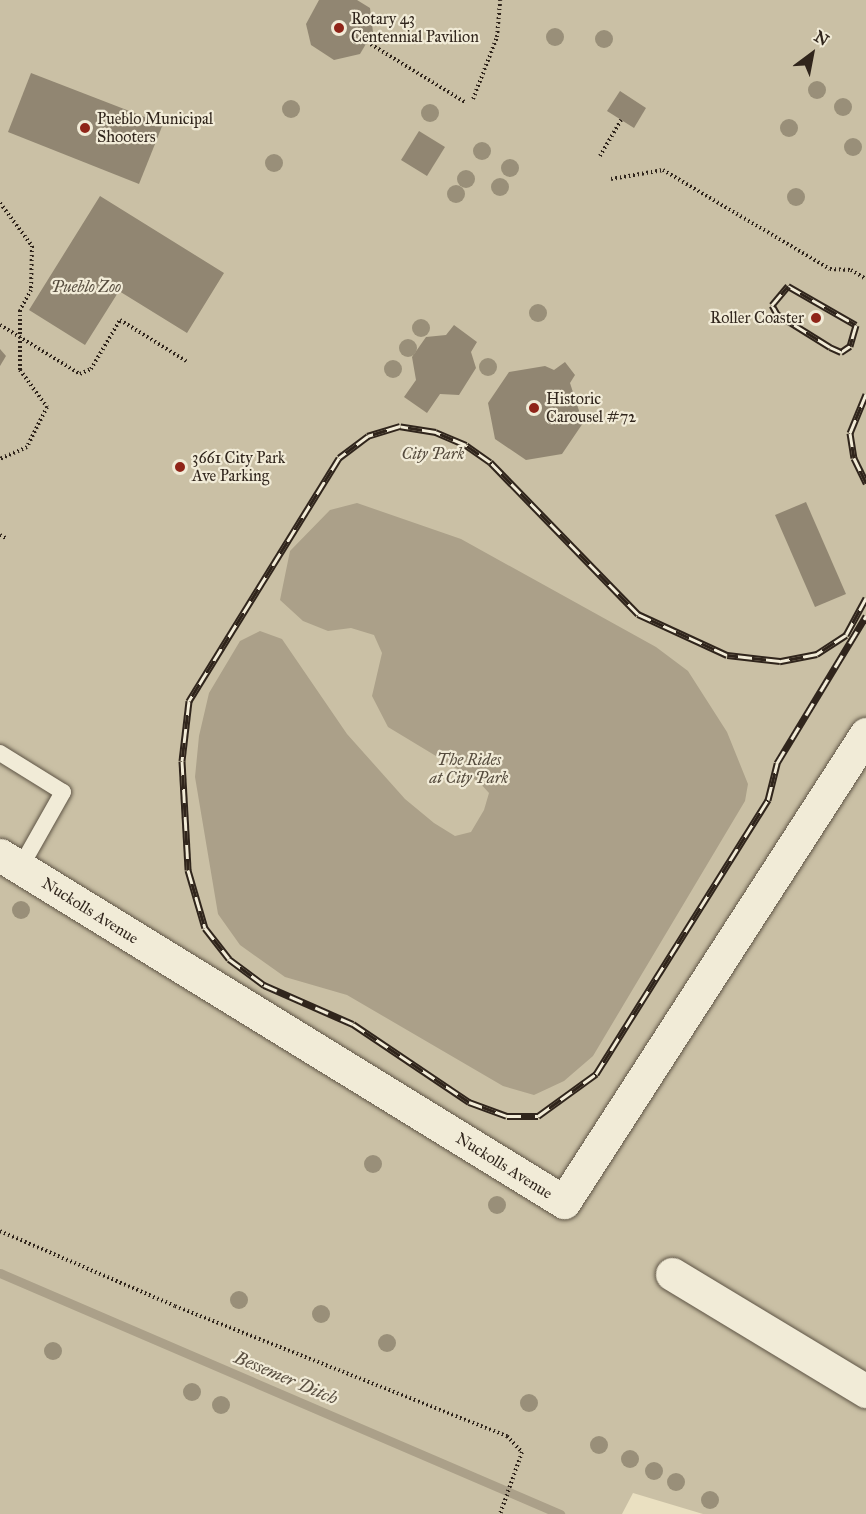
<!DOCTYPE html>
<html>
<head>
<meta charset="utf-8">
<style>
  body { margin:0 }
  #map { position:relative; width:866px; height:1514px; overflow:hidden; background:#eae0c1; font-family:"IM FELL Great Primer",serif }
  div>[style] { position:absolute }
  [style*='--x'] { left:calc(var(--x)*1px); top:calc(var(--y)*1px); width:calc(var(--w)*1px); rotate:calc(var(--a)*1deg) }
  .green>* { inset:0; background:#cac0a5 }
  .water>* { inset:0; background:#aba089 }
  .stream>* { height:9px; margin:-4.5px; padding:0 4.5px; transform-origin:4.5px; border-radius:4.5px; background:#aba089 }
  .building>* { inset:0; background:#918672 }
  .path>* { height:4px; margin-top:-2px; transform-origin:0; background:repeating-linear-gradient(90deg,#30251c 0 1.5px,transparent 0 4.5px) }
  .roads { filter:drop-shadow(0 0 2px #5e5445) drop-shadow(0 0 2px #5e5445) }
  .service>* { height:16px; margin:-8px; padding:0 8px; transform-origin:8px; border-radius:8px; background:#f1ebd7 }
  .minor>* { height:33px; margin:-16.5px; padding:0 16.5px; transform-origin:16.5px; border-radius:16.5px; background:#f1ebd7 }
  .rail>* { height:7px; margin-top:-3.5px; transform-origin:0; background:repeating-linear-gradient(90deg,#f1ebd7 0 14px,#30251c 0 28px); box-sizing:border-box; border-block:2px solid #30251c }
  .trees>* { width:18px; height:18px; margin:-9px; border-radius:50%; background:#998f79 }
  .dots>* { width:16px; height:16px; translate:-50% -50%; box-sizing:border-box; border:3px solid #f1ebd7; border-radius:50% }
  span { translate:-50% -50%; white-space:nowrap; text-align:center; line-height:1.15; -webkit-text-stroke:4.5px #f1ebd7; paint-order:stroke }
  .poi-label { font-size:16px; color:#30251c }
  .left { translate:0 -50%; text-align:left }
  .right { translate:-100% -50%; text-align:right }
  .park-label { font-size:16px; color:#564c3e; font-style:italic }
  .street-label { font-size:16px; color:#30251c }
  .water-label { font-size:18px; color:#5b5042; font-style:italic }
  .north { position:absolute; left:782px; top:24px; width:60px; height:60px; -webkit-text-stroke:4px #f1ebd7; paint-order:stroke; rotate:32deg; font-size:16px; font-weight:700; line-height:24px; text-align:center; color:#30251c }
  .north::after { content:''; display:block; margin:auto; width:21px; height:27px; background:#30251c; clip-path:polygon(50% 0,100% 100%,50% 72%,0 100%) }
</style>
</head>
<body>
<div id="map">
  <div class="green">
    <i style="clip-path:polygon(0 0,866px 0,866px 1514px,703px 1514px,633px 1493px,622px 1514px,0 1514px)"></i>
  </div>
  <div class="water">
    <i style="clip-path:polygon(357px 503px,461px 539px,656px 647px,688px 671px,727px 732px,748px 784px,745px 801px,593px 1056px,564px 1081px,534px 1095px,503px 1086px,347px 995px,285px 977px,240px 945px,218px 914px,195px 777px,199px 736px,209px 693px,240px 641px,260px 631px,282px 639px,347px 734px,405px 799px,434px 823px,455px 836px,471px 832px,484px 810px,489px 793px,479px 782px,388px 727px,372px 696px,382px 653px,374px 635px,351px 628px,328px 631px,303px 621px,280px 600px,290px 551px,330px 510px)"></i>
  </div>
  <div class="stream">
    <i style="--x:0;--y:1273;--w:610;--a:23.28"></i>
  </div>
  <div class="building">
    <i style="clip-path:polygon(319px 0,357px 0,370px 8px,373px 32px,360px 54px,334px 60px,311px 45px,306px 24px)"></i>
    <i style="clip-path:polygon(31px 73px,163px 124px,139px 184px,8px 132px)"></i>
    <i style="clip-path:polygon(620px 91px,646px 108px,634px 128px,607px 111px)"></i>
    <i style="clip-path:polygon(419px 131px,445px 147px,427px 176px,401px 160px)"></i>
    <i style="clip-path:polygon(100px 196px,224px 273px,187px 333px,119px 291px,85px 345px,29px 310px)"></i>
    <i style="clip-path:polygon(454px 325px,477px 342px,471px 352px,476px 368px,459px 395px,440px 394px,427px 413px,404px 397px,416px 380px,412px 357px,426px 337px,446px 335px)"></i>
    <i style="clip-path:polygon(0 349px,6px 356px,0 366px)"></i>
    <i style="clip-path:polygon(565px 362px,575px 375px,570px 383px,583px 423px,562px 454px,526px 460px,495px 439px,488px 403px,509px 372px,545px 366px,554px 370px)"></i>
    <i style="clip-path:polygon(806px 502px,846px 594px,815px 607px,775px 515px)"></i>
  </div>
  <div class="path">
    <i style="--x:367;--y:42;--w:115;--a:31.5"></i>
    <i style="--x:473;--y:99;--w:66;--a:-68.8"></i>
    <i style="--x:497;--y:37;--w:37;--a:-85"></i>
    <i style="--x:600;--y:156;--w:42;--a:-59.7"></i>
    <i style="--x:611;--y:179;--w:53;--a:-9.8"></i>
    <i style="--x:663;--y:170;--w:194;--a:30.7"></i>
    <i style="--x:830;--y:269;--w:21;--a:3"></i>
    <i style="--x:851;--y:270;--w:17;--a:31"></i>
    <i style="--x:0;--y:203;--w:54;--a:53.3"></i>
    <i style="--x:32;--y:246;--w:44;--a:91.3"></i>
    <i style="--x:31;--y:290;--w:23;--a:119"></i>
    <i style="--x:20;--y:310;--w:60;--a:90"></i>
    <i style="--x:20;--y:370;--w:46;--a:53.9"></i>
    <i style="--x:47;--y:407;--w:45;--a:116.6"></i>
    <i style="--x:27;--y:447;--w:30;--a:156"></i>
    <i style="--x:0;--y:325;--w:94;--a:31.5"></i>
    <i style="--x:80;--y:374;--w:12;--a:-24"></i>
    <i style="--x:91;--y:369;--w:57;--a:-59.4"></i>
    <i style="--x:120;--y:320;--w:78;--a:31.8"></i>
    <i style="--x:0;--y:535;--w:7;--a:27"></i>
    <i style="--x:0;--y:1231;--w:190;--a:23.2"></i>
    <i style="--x:175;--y:1306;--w:357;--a:21.4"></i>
    <i style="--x:507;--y:1436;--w:22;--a:47"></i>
    <i style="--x:522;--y:1452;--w:66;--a:109.5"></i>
  </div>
  <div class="roads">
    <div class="service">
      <i style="--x:0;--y:753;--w:74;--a:31.8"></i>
      <i style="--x:63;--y:792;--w:87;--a:119.5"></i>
    </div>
    <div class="minor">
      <i style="--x:0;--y:855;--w:662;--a:31.6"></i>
      <i style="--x:564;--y:1202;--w:557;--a:-57.17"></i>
      <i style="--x:672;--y:1274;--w:227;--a:31.1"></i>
    </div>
  </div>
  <div class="rail">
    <i style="--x:788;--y:286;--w:78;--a:29.8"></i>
    <i style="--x:856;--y:325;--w:22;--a:106"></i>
    <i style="--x:850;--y:346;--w:11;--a:146"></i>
    <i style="--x:841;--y:352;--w:12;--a:-156"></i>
    <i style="--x:830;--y:347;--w:62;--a:-148.1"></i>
    <i style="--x:777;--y:314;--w:10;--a:-119"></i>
    <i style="--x:772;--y:305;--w:25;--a:-50"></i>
    <i style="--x:866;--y:394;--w:42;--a:112.3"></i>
    <i style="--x:850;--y:433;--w:25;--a:81"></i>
    <i style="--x:854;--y:458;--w:28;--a:64"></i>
    <i style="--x:866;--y:598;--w:42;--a:118.4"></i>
    <i style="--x:846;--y:635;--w:35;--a:147"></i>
    <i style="--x:817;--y:654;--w:38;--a:169"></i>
    <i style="--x:780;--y:661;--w:53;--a:-173.5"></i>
    <i style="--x:727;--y:655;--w:98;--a:-155.3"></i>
    <i style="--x:638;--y:614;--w:212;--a:-134.2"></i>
    <i style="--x:490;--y:462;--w:29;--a:-145"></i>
    <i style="--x:466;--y:445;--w:33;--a:-157"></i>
    <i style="--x:436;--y:432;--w:36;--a:-171"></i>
    <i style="--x:400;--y:426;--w:34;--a:163"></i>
    <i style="--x:368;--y:436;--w:36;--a:143"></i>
    <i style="--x:339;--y:458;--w:286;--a:121.7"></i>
    <i style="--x:189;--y:701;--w:60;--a:96.7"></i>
    <i style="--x:182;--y:761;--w:109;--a:86.8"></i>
    <i style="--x:188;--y:870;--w:60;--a:73.7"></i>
    <i style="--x:205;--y:928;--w:39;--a:52"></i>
    <i style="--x:229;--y:959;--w:44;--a:36.6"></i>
    <i style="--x:264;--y:985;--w:97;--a:23.7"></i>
    <i style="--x:353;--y:1024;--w:140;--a:33.9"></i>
    <i style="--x:469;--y:1102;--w:40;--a:20.2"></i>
    <i style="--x:507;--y:1116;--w:31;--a:0"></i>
    <i style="--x:538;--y:1116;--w:72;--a:-35.9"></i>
    <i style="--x:596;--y:1074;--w:324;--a:-57.9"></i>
    <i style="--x:768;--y:800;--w:38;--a:-76"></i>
    <i style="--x:777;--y:763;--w:172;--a:-58.8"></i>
  </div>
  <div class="trees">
    <i style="left:555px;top:37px"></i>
    <i style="left:604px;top:39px"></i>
    <i style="left:817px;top:90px"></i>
    <i style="left:843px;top:107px"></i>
    <i style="left:291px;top:109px"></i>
    <i style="left:430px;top:113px"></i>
    <i style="left:789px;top:128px"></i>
    <i style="left:853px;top:147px"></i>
    <i style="left:482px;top:151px"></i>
    <i style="left:274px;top:163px"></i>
    <i style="left:510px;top:168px"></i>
    <i style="left:466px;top:179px"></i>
    <i style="left:500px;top:187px"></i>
    <i style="left:456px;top:194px"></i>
    <i style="left:796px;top:197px"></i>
    <i style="left:538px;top:313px"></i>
    <i style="left:421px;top:328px"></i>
    <i style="left:408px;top:348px"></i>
    <i style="left:488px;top:367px"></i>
    <i style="left:393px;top:369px"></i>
    <i style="left:21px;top:910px"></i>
    <i style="left:373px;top:1164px"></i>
    <i style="left:497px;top:1205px"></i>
    <i style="left:239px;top:1300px"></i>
    <i style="left:321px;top:1314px"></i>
    <i style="left:387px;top:1343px"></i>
    <i style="left:53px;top:1351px"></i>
    <i style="left:192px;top:1392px"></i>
    <i style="left:529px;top:1403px"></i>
    <i style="left:221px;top:1405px"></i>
    <i style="left:599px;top:1445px"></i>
    <i style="left:630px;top:1459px"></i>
    <i style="left:654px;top:1471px"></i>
    <i style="left:676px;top:1482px"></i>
    <i style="left:710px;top:1500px"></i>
  </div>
  <div class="dots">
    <i style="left:339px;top:28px;background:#8f2418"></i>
    <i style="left:85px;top:128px;background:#8f2418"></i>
    <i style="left:816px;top:318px;background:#8f2418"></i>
    <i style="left:534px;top:408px;background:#8f2418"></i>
    <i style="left:180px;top:467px;background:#8f2418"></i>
  </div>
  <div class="poi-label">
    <span class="left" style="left:351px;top:28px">Rotary 43<br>Centennial Pavilion</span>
    <span class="left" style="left:97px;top:128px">Pueblo Municipal<br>Shooters</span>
    <span class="right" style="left:804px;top:318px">Roller Coaster</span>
    <span class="left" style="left:546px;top:408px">Historic<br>Carousel #72</span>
    <span class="left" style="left:192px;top:467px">3661 City Park<br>Ave Parking</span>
  </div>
  <div class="park-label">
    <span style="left:86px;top:287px">Pueblo Zoo</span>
    <span style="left:433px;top:454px">City Park</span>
    <span style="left:469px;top:769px">The Rides<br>at City Park</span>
  </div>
  <div class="street-label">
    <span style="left:90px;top:911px;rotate:32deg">Nuckolls Avenue</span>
    <span style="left:504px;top:1166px;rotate:32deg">Nuckolls Avenue</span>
  </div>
  <div class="water-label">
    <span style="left:286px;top:1378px;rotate:23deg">Bessemer Ditch</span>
  </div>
  <div class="north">N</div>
</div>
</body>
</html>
